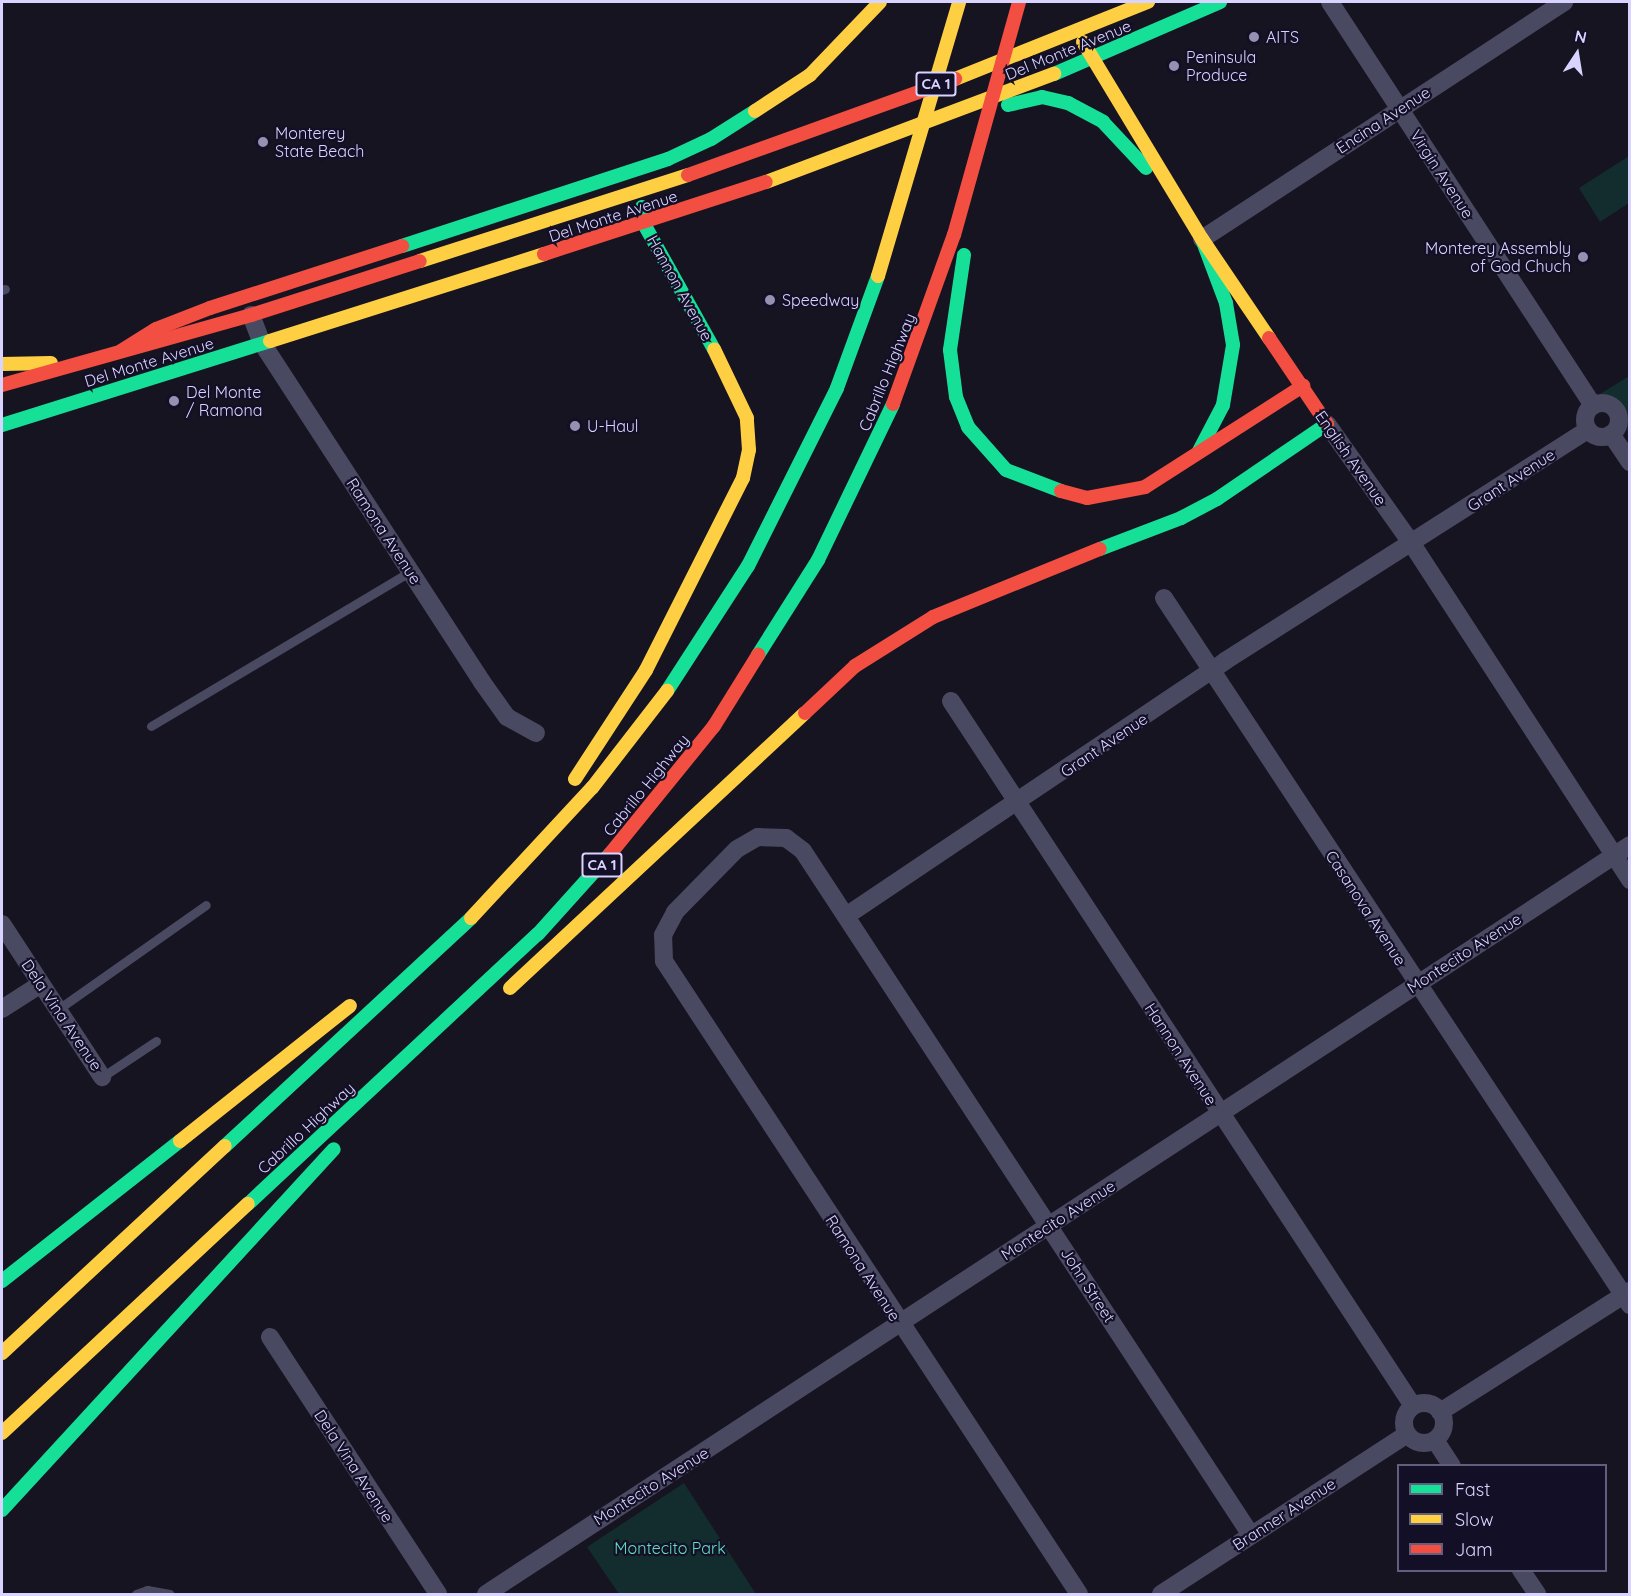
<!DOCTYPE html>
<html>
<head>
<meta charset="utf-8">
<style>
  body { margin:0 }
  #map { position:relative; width:1631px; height:1596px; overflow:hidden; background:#161421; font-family:Quicksand,sans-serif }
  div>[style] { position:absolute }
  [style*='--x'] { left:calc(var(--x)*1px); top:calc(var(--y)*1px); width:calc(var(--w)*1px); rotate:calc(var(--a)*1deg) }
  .green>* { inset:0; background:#132c2d }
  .lane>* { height:9px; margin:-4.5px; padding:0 4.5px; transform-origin:4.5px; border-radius:4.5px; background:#4a4962 }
  .street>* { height:18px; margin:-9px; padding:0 9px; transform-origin:9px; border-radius:9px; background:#4a4962 }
  .street>.ring { margin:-9px; padding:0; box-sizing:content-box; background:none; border:18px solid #4a4962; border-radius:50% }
  .fast>* { height:14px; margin:-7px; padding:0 7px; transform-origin:7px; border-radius:7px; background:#16e098 }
  .slow>* { height:14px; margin:-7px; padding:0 7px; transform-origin:7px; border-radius:7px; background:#ffcf43 }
  .jam>* { height:14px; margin:-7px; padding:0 7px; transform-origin:7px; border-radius:7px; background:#f24e42 }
  .dots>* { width:16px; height:16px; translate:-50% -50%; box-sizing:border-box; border:3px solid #130f26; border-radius:50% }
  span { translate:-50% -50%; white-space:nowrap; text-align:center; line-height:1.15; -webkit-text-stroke:4.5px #130f26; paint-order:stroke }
  .shield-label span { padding:2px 4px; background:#130f26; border:2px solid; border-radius:4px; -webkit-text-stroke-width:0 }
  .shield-label { font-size:15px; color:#d9d4ff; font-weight:700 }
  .poi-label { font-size:16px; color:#d9d4ff }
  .left { translate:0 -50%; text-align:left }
  .right { translate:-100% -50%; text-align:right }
  .street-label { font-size:16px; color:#d9d4ff }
  .park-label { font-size:16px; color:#5fe0c0 }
  .frame { position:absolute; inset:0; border:3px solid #d9d4ff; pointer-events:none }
  .legend { position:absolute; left:1397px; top:1464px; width:210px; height:108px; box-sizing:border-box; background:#130f26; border:2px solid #625e7d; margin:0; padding:8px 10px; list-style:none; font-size:18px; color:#d9d4ff }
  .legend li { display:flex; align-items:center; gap:12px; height:30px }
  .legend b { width:30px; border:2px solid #625e7d }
  .north { position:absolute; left:1547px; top:24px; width:60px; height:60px; -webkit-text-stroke:4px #130f26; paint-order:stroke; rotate:12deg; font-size:16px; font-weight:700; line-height:24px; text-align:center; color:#d9d4ff }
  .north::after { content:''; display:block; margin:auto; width:21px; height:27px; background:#d9d4ff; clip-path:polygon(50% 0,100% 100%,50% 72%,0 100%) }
</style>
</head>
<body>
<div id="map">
  <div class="green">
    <i style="clip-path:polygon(1629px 156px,1629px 203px,1600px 222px,1579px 188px)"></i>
    <i style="clip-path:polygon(1629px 376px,1629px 440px,1624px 412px,1600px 394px)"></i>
    <i style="clip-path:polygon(684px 1483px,756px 1594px,619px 1594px,587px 1547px)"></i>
  </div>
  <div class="lane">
    <i style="--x:2;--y:290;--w:3;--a:-18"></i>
    <i style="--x:151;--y:726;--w:303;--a:-30.8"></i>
    <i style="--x:57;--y:1010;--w:182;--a:-35.2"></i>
    <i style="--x:102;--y:1077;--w:65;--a:-33.7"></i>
    <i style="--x:136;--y:1594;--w:12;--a:-20"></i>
    <i style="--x:147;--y:1590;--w:23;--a:10"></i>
  </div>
  <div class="street">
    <i style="--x:1330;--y:2;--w:482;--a:56.9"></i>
    <i style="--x:1202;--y:239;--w:433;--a:-33.2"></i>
    <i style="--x:251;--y:315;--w:30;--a:69"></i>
    <i style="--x:262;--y:343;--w:404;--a:57"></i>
    <i style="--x:482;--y:682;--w:43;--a:54.5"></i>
    <i style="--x:507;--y:717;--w:33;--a:29"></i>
    <i class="ring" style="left:1585px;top:403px;width:16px;height:16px"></i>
    <i style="--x:1327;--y:424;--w:147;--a:54.7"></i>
    <i style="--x:1412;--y:544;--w:401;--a:57"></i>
    <i style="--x:1611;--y:434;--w:34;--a:56"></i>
    <i style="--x:1164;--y:598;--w:847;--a:56.61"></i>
    <i style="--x:951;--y:701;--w:843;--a:56.76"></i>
    <i style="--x:846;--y:916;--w:457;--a:-33.9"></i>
    <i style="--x:1225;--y:661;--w:430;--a:-32.5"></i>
    <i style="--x:2;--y:924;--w:183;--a:56.8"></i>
    <i style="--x:2;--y:1009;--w:46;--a:-32.7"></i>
    <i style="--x:270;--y:1337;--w:307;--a:56.8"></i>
    <i class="ring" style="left:1404px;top:1403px;width:22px;height:22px"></i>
    <i style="--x:1440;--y:1412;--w:225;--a:-32.5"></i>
    <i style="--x:1435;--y:1440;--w:31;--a:57"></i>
    <i style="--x:1521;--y:1570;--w:29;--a:56"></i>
    <i style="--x:486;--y:1594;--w:1367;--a:-33.21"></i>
    <i style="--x:1079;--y:1594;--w:757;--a:-123.25"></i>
    <i style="--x:664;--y:961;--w:26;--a:-92"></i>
    <i style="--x:663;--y:935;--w:26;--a:-62"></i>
    <i style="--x:675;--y:912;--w:88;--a:-45.5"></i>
    <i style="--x:737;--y:849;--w:24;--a:-30"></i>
    <i style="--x:758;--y:837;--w:28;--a:2"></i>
    <i style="--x:786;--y:838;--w:21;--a:37"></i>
    <i style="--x:803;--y:851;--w:818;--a:56.78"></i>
    <i style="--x:1161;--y:1594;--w:293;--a:-33"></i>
  </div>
  <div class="fast">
    <i style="--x:1054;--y:74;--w:181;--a:-23.4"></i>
    <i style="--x:1008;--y:105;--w:35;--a:-13"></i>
    <i style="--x:1042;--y:97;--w:27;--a:13"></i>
    <i style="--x:1068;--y:103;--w:40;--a:28"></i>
    <i style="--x:1103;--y:122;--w:63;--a:46.9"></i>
    <i style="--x:642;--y:207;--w:17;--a:83"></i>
    <i style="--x:644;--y:224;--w:143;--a:60.8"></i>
    <i style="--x:402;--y:246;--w:280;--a:-18.1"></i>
    <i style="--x:668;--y:159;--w:47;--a:-24.9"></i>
    <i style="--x:711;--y:139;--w:52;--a:-32.5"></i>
    <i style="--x:964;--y:255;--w:96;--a:98.4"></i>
    <i style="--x:950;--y:350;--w:47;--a:82.7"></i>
    <i style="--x:956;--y:397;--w:32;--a:68"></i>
    <i style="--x:968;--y:427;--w:57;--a:48.5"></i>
    <i style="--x:1006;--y:470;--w:59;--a:20.9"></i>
    <i style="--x:2;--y:425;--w:281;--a:-17.4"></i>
    <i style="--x:1199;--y:451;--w:52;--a:-62.4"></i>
    <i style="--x:1223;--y:405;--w:61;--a:-80.5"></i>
    <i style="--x:1233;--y:345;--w:43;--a:-99.5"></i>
    <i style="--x:1226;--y:303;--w:68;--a:-110.6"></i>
    <i style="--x:1100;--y:549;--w:87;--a:-20.9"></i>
    <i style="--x:1181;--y:518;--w:41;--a:-27.8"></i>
    <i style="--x:1217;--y:499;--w:133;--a:-34.3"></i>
    <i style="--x:758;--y:655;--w:112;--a:-57.7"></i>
    <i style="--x:818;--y:560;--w:173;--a:-64.3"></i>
    <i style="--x:667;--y:691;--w:149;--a:-57.1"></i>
    <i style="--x:748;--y:566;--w:199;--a:-63.4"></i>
    <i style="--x:837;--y:388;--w:119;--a:-69.9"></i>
    <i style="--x:225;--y:1146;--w:335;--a:-42.8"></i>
    <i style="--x:248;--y:1204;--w:396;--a:-43"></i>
    <i style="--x:538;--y:934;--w:108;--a:-48"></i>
    <i style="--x:2;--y:1281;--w:226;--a:-38.2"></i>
    <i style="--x:2;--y:1510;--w:490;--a:-47.4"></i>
  </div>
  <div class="slow">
    <i style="--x:1083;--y:42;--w:230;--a:58.9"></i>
    <i style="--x:1202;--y:239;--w:120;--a:55.9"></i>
    <i style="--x:955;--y:79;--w:208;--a:-21.8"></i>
    <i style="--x:755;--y:111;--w:66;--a:-33.2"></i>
    <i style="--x:810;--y:75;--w:101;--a:-46.2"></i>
    <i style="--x:766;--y:182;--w:308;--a:-20.6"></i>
    <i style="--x:420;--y:261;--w:281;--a:-17.8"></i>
    <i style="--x:878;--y:276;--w:286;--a:-73.5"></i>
    <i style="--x:270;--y:341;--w:287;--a:-17.6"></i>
    <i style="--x:2;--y:364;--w:49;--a:-1.2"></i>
    <i style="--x:575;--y:779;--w:130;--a:-56.9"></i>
    <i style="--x:646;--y:670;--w:215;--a:-63.2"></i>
    <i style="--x:743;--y:478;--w:29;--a:-78"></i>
    <i style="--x:749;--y:450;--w:32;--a:-94"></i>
    <i style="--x:747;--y:418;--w:76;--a:-115.6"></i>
    <i style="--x:471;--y:918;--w:178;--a:-47.1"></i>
    <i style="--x:592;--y:788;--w:123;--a:-52.3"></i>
    <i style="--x:510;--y:988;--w:403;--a:-43"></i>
    <i style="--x:180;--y:1141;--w:217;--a:-38.5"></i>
    <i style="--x:2;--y:1353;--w:304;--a:-42.9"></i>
    <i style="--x:2;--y:1433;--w:336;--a:-43"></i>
  </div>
  <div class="jam">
    <i style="--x:688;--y:175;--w:284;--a:-19.8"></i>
    <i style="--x:544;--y:254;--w:233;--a:-18"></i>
    <i style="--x:1269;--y:338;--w:104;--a:56"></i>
    <i style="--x:121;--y:351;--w:41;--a:-32.2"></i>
    <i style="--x:156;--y:329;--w:58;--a:-21.3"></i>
    <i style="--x:210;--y:308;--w:202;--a:-17.9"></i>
    <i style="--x:2;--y:385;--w:259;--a:-15.7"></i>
    <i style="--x:251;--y:315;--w:177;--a:-17.7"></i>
    <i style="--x:893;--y:404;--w:180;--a:-70.2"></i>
    <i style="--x:954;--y:235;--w:242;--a:-74.4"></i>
    <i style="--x:1061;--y:491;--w:27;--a:15"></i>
    <i style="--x:1087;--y:498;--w:59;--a:-10.7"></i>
    <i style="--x:1145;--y:487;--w:188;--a:-32.6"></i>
    <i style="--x:805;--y:713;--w:69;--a:-43.2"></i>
    <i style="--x:855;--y:666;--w:92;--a:-32.1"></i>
    <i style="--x:933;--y:617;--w:180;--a:-22.2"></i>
    <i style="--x:610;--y:854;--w:165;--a:-50.9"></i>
    <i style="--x:714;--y:726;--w:84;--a:-58.2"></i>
  </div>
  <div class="dots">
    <i style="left:1254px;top:37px;background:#9591b1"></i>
    <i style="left:1174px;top:66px;background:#9591b1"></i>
    <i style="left:263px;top:142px;background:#9591b1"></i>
    <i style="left:1583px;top:257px;background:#9591b1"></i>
    <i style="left:770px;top:300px;background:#9591b1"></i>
    <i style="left:174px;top:401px;background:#9591b1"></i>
    <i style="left:575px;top:426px;background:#9591b1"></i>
  </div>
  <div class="shield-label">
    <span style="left:936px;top:84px">CA 1</span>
    <span style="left:602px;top:865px">CA 1</span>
  </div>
  <div class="poi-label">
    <span class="left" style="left:1266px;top:37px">AITS</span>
    <span class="left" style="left:1186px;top:66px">Peninsula<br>Produce</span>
    <span class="left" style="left:275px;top:142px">Monterey<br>State Beach</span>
    <span class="right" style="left:1571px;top:257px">Monterey Assembly<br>of God Chuch</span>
    <span class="left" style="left:782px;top:300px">Speedway</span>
    <span class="left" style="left:186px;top:401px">Del Monte<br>/ Ramona</span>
    <span class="left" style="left:587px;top:426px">U-Haul</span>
  </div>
  <div class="street-label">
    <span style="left:1068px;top:50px;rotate:-22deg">Del Monte Avenue</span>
    <span style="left:1383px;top:120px;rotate:-33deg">Encina Avenue</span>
    <span style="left:1442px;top:174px;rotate:57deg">Virgin Avenue</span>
    <span style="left:613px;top:216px;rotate:-18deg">Del Monte Avenue</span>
    <span style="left:680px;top:288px;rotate:61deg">Hannon Avenue</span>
    <span style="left:149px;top:362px;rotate:-17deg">Del Monte Avenue</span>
    <span style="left:887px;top:372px;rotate:-68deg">Cabrillo Highway</span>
    <span style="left:1351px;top:458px;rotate:55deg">English Avenue</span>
    <span style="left:1511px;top:480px;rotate:-33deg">Grant Avenue</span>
    <span style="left:384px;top:531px;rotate:57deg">Ramona Avenue</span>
    <span style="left:1104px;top:745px;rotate:-34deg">Grant Avenue</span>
    <span style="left:646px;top:785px;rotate:-51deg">Cabrillo Highway</span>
    <span style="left:1366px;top:908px;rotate:57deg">Casanova Avenue</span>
    <span style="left:1464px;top:953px;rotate:-33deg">Montecito Avenue</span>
    <span style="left:62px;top:1015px;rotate:56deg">Dela Vina Avenue</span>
    <span style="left:1181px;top:1054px;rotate:57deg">Hannon Avenue</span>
    <span style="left:306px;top:1128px;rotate:-43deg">Cabrillo Highway</span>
    <span style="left:1058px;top:1220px;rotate:-33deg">Montecito Avenue</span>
    <span style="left:863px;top:1268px;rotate:57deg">Ramona Avenue</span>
    <span style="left:1088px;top:1285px;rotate:57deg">John Street</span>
    <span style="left:354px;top:1466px;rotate:57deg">Dela Vina Avenue</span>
    <span style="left:651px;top:1486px;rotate:-32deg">Montecito Avenue</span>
    <span style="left:1284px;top:1514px;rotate:-33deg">Branner Avenue</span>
  </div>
  <div class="park-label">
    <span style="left:670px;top:1548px">Montecito Park</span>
  </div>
  <div class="frame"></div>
  <ul class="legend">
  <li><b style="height:8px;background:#16e098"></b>Fast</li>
  <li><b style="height:8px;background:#ffcf43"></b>Slow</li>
  <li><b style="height:8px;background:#f24e42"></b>Jam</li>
  </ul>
  <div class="north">N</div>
</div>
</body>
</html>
